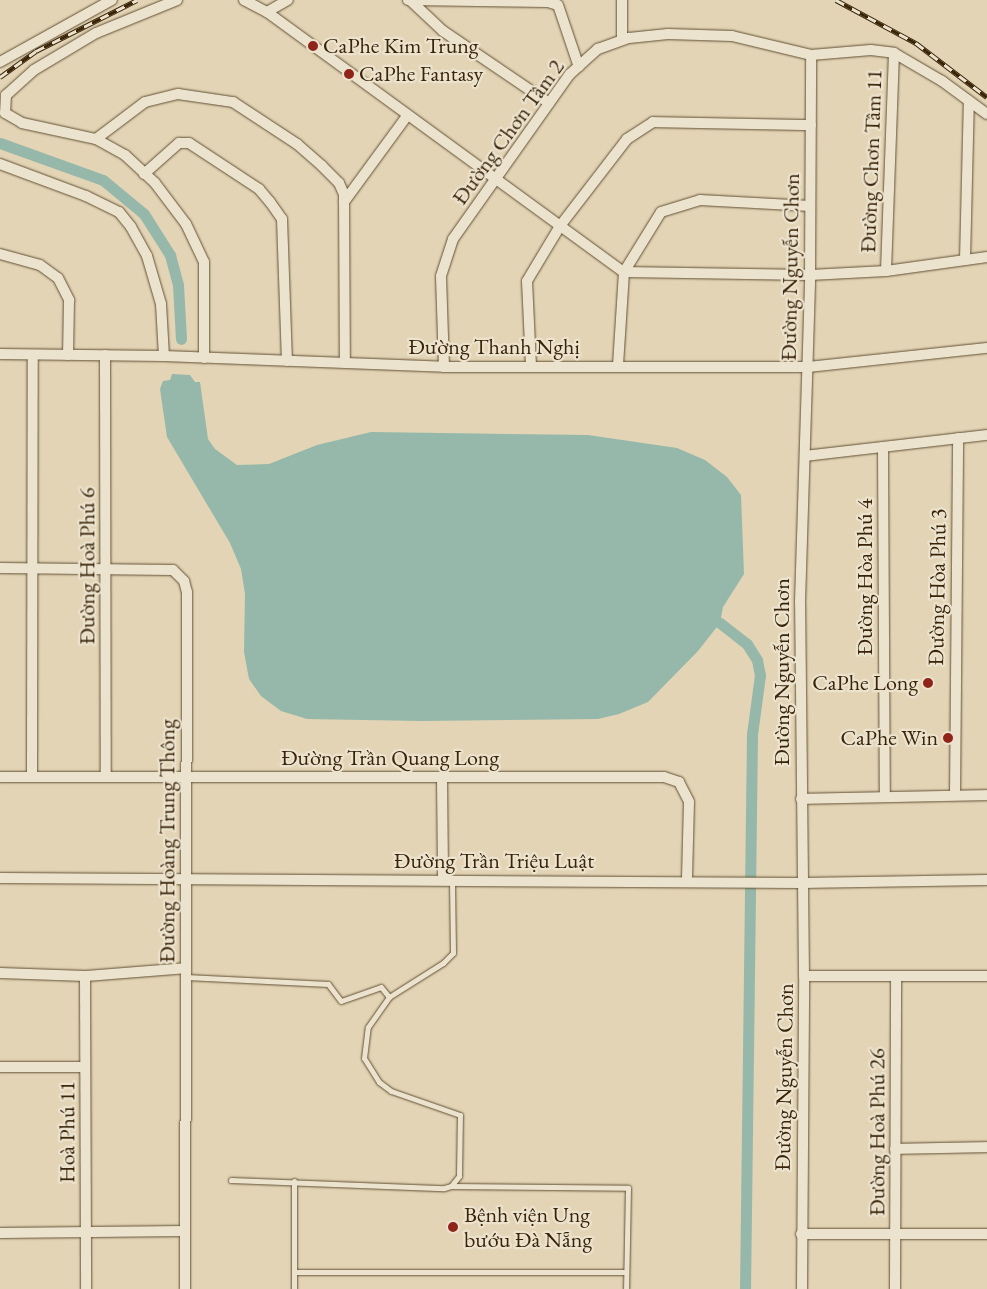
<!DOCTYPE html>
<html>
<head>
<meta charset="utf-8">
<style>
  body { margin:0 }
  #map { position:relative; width:987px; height:1289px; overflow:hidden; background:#e2d4b5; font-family:"EB Garamond",serif }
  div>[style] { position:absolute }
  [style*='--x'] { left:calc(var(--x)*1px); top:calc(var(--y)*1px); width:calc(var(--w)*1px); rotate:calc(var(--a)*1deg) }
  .water>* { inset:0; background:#95b8aa }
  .canal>* { height:11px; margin:-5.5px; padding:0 5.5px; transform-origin:5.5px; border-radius:5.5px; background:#95b8aa }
  .roads { filter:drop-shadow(0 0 1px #635033) drop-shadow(0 0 1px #635033) }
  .lane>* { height:5px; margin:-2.5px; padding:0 2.5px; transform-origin:2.5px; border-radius:2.5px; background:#ece3cf }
  .street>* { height:10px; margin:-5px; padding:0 5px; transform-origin:5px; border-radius:5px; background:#ece3cf }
  .rail>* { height:5px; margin-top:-2.5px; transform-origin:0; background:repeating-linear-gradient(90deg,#ece3cf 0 9px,#392408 0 18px); box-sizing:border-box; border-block:1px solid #392408 }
  .dots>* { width:14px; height:14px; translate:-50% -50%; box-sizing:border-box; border:2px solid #ece3cf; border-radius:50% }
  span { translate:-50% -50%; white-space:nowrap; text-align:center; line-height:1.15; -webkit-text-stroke:4.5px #ece3cf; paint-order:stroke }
  .poi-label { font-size:22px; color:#392408 }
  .left { translate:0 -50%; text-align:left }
  .right { translate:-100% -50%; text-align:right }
  .street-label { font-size:22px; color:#392408 }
</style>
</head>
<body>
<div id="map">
  <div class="water">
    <i style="clip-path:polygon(172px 374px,190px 375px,195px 382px,200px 382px,208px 439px,215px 449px,237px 465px,269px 464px,317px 445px,371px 432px,588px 435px,677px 448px,705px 460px,727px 477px,741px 495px,744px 574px,723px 607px,720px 623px,698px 651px,648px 702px,619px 714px,598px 719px,421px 721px,307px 719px,281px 711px,261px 696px,249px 679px,244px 652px,245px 594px,241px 569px,230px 543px,167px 437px,160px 389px,163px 381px,170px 380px)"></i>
  </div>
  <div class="canal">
    <i style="--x:0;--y:143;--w:109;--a:19.8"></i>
    <i style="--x:103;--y:180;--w:53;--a:39.7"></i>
    <i style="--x:144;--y:214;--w:49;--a:57.6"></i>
    <i style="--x:170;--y:255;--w:31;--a:75"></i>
    <i style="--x:178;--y:285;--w:54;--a:86.8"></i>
    <i style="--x:720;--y:623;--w:34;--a:38"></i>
    <i style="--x:747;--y:644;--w:19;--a:58"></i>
    <i style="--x:757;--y:660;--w:15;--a:79"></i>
    <i style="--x:760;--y:675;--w:60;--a:97.7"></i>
    <i style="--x:752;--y:734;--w:555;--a:90.72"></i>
  </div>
  <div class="roads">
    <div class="lane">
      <i style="--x:186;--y:977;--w:142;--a:2.8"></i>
      <i style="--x:328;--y:984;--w:21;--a:53"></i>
      <i style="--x:341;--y:1001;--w:42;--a:-19.3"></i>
      <i style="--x:381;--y:987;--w:13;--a:51"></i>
      <i style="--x:231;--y:1180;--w:213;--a:2.2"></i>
      <i style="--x:444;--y:1188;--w:7;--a:-16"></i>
      <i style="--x:451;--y:1186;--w:13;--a:-51"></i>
      <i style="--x:459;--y:1176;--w:61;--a:-89.1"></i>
      <i style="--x:460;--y:1115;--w:73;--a:-160.8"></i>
      <i style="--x:391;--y:1091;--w:15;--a:-143"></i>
      <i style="--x:379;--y:1082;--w:28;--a:-122"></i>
      <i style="--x:364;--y:1058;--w:31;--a:-83"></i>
      <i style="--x:368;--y:1027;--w:37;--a:-55"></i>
      <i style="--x:389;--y:997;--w:64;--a:-32.2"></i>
      <i style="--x:443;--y:963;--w:14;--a:-45"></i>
      <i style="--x:453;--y:953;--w:73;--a:-90.8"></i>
      <i style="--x:451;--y:1186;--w:177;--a:0.6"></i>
      <i style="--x:628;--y:1188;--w:101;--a:91.1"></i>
      <i style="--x:296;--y:1272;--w:330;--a:0"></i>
      <i style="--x:294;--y:1289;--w:108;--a:-90"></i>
    </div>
    <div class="street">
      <i style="--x:177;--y:0;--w:87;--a:157.8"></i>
      <i style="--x:96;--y:33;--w:72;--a:149.2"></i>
      <i style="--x:34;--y:70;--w:38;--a:138"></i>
      <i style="--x:6;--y:95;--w:18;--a:93"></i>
      <i style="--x:5;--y:113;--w:20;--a:30"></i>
      <i style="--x:22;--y:123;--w:76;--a:12.2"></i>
      <i style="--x:96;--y:139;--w:33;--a:29"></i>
      <i style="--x:125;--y:155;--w:41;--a:43"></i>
      <i style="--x:155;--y:183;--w:51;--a:52.9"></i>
      <i style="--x:186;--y:224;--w:42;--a:64.7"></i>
      <i style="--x:204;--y:262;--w:96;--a:90"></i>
      <i style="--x:244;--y:0;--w:26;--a:28"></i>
      <i style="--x:267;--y:12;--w:442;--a:36.1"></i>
      <i style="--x:408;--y:0;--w:140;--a:0.8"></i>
      <i style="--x:548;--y:2;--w:10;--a:17"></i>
      <i style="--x:558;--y:5;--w:65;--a:71.3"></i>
      <i style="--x:410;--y:0;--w:45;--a:43.2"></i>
      <i style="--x:443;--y:31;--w:128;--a:34.2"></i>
      <i style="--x:622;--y:0;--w:40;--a:90"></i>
      <i style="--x:267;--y:12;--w:24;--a:-30"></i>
      <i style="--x:0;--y:62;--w:128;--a:-29"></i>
      <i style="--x:96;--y:139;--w:61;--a:-37.1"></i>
      <i style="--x:145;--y:102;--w:34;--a:-14"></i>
      <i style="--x:178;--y:94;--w:56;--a:8.3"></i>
      <i style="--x:233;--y:102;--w:77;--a:33.3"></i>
      <i style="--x:297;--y:144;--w:33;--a:41"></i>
      <i style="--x:322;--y:166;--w:24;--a:45"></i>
      <i style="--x:339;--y:183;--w:12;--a:66"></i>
      <i style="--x:344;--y:194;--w:169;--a:89.7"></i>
      <i style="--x:0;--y:164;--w:92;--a:20.4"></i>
      <i style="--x:86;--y:196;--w:37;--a:26"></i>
      <i style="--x:119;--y:212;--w:19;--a:51"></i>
      <i style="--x:131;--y:227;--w:33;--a:61"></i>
      <i style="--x:147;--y:256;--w:50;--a:73.7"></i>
      <i style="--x:161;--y:304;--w:52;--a:86.7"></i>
      <i style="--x:144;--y:174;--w:47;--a:-41.5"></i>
      <i style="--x:179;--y:143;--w:10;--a:0"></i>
      <i style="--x:189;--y:143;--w:84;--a:33.3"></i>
      <i style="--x:259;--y:189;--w:17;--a:50"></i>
      <i style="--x:270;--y:202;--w:21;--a:55"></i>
      <i style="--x:282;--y:219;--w:142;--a:88"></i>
      <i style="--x:344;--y:202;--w:107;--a:-53.8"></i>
      <i style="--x:0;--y:254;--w:41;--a:15.4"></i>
      <i style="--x:40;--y:265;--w:22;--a:36"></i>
      <i style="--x:58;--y:278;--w:25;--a:63"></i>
      <i style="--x:69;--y:300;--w:55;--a:91"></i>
      <i style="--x:965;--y:260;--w:159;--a:-88.6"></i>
      <i style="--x:886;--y:271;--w:218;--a:-87.9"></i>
      <i style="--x:624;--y:272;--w:186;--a:0.9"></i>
      <i style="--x:810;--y:275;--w:76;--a:-3"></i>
      <i style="--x:886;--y:271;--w:102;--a:-7.9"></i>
      <i style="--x:0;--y:354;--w:164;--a:0.7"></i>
      <i style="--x:164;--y:356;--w:280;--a:2.2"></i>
      <i style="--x:444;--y:367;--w:364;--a:0"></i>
      <i style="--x:808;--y:367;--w:180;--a:-6.1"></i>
      <i style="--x:105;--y:355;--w:422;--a:89.9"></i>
      <i style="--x:618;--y:365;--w:93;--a:-86.3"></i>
      <i style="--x:624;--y:272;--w:70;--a:-58.3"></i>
      <i style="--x:661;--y:212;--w:41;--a:-17.1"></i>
      <i style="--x:700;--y:200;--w:110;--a:3.1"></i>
      <i style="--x:531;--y:366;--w:85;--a:-92.7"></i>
      <i style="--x:527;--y:281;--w:64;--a:-59"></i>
      <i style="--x:560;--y:226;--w:110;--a:-52.4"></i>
      <i style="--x:627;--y:139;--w:31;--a:-33"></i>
      <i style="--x:653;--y:122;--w:158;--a:1.1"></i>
      <i style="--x:444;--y:367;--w:91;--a:-91.9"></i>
      <i style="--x:441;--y:276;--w:39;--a:-72"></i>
      <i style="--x:453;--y:239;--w:202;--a:-54.7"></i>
      <i style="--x:570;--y:74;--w:38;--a:-42"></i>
      <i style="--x:598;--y:49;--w:33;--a:-20"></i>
      <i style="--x:629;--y:38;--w:39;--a:-6"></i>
      <i style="--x:668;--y:34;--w:64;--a:1.8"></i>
      <i style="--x:732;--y:36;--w:81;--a:13.5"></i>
      <i style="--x:811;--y:55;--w:60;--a:-4.8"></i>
      <i style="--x:871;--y:50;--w:23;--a:7"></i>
      <i style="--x:894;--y:53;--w:56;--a:30.3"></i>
      <i style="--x:942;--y:81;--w:56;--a:36.3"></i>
      <i style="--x:883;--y:447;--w:350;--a:89.7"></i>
      <i style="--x:805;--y:456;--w:183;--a:-6.6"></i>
      <i style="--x:0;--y:568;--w:173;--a:0.7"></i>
      <i style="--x:173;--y:570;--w:16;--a:45"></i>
      <i style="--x:184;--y:581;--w:11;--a:75"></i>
      <i style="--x:187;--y:592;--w:697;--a:90.16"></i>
      <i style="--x:0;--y:777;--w:664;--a:0"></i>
      <i style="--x:664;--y:777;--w:16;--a:18"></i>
      <i style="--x:679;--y:782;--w:22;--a:63"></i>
      <i style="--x:689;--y:802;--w:79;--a:91.5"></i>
      <i style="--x:32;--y:777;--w:422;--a:-89.9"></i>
      <i style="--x:442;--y:777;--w:102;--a:89.4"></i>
      <i style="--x:955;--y:795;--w:357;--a:-89.5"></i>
      <i style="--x:801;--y:799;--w:186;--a:-1.2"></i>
      <i style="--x:0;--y:878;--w:801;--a:0.36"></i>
      <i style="--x:801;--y:883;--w:186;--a:-0.9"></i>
      <i style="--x:0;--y:973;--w:85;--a:2"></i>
      <i style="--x:85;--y:976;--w:101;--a:-4.5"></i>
      <i style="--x:85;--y:976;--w:313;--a:89.8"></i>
      <i style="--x:804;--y:976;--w:183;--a:0"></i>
      <i style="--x:0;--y:1067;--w:85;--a:0"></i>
      <i style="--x:895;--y:1149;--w:92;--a:-1.2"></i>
      <i style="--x:0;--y:1233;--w:185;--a:-0.6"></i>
      <i style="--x:801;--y:1234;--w:186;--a:0"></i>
      <i style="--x:802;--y:1289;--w:313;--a:-89.6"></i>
      <i style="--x:804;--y:976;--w:374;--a:-90.6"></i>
      <i style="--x:800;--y:602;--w:327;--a:-88.2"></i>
      <i style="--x:810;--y:275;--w:220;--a:-89.7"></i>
      <i style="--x:895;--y:1289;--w:313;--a:-89.8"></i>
    </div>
  </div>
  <div class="rail">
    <i style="--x:836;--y:0;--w:91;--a:28.3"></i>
    <i style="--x:916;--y:43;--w:89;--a:37.3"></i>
    <i style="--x:0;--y:77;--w:44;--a:-35.8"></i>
    <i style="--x:36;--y:51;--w:113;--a:-26.8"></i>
  </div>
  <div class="dots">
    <i style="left:313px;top:46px;background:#8f2418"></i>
    <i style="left:349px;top:74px;background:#8f2418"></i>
    <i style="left:928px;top:683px;background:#8f2418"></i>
    <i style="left:948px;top:738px;background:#8f2418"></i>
    <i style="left:453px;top:1227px;background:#8f2418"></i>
  </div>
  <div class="poi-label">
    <span class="left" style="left:323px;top:46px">CaPhe Kim Trung</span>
    <span class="left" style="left:359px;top:74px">CaPhe Fantasy</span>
    <span class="right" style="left:918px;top:683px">CaPhe Long</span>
    <span class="right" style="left:938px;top:738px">CaPhe Win</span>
    <span class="left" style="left:464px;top:1227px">Bệnh viện Ung<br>bướu Đà Nẵng</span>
  </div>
  <div class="street-label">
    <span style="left:508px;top:132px;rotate:-54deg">Đường Chơn Tâm 2</span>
    <span style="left:871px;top:161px;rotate:-88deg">Đường Chơn Tâm 11</span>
    <span style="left:790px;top:267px;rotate:-89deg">Đường Nguyễn Chơn</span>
    <span style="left:494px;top:347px">Đường Thanh Nghị</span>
    <span style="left:87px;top:566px;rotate:-90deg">Đường Hoà Phú 6</span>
    <span style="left:865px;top:577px;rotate:-90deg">Đường Hòa Phú 4</span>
    <span style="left:937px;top:587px;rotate:-89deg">Đường Hòa Phú 3</span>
    <span style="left:782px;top:672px;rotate:-90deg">Đường Nguyễn Chơn</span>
    <span style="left:390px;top:758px">Đường Trần Quang Long</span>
    <span style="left:167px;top:841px;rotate:-90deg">Đường Hoàng Trung Thông</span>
    <span style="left:494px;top:861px">Đường Trần Triệu Luật</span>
    <span style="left:784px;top:1077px;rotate:-89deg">Đường Nguyễn Chơn</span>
    <span style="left:67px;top:1132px;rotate:-90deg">Hoà Phú 11</span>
    <span style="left:877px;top:1132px;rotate:-90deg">Đường Hoà Phú 26</span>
  </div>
</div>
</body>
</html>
